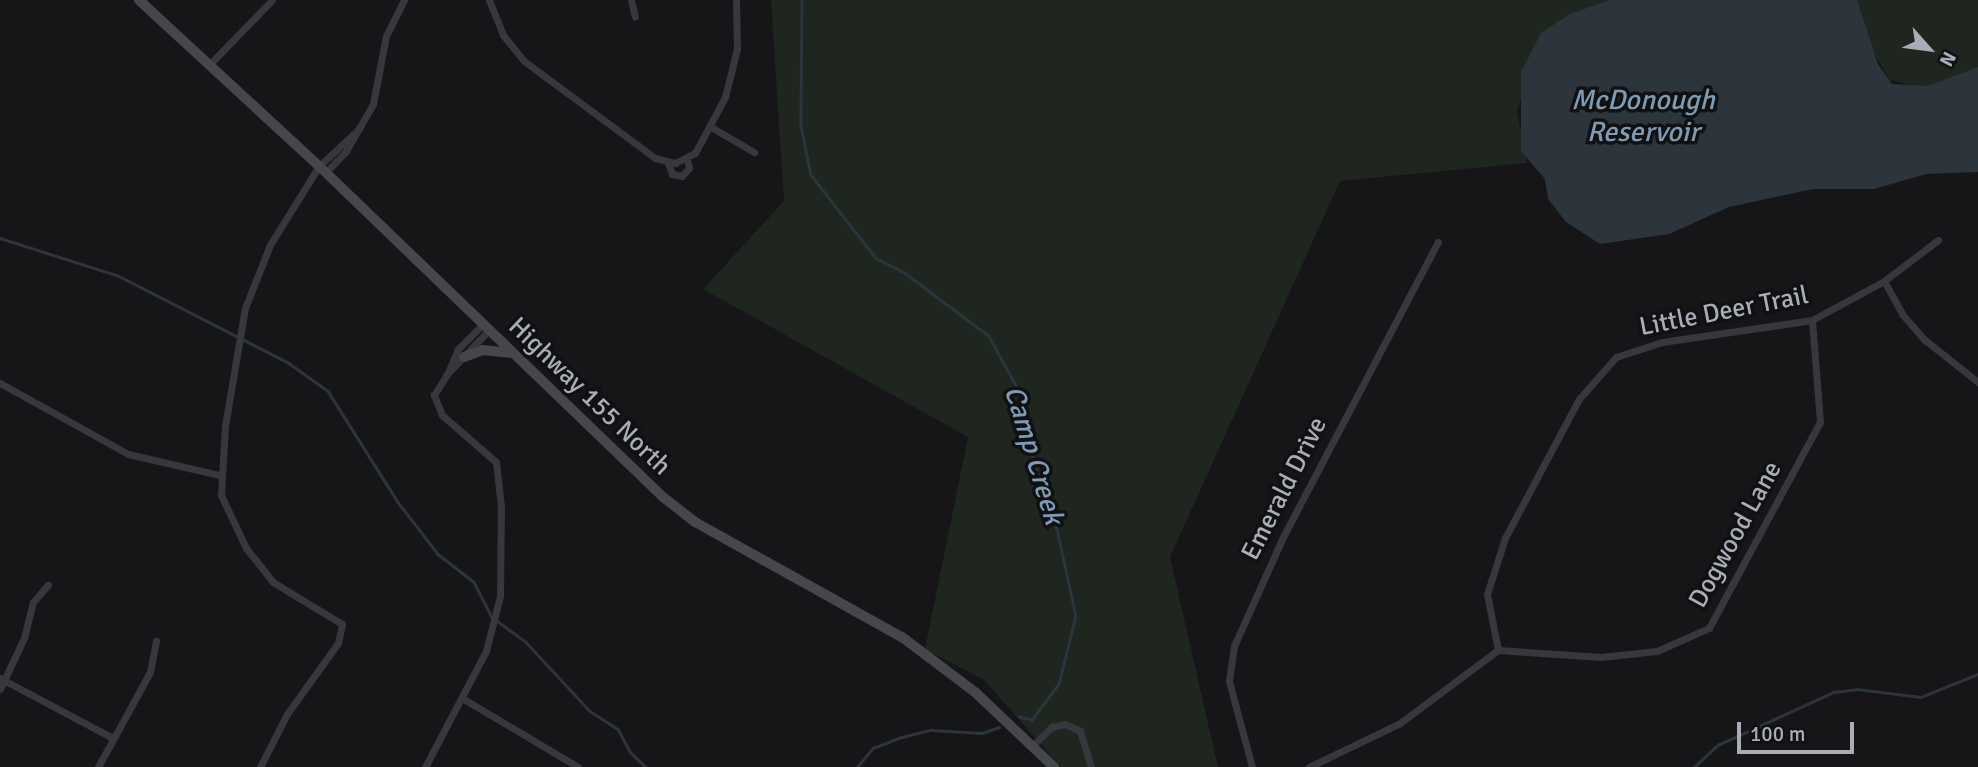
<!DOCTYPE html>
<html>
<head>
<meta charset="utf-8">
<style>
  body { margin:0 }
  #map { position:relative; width:1978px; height:767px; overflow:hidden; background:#161618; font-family:Signika,sans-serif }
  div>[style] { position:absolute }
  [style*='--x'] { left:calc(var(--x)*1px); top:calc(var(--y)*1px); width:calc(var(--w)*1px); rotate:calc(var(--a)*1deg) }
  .green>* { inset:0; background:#1e261f }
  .water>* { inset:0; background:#2c353c }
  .stream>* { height:2.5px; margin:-1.25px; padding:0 1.25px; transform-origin:1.25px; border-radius:1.25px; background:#2c353c }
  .minor>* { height:7px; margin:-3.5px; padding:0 3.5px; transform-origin:3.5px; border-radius:3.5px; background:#37383d }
  .secondary>* { height:10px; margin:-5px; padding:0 5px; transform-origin:5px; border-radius:5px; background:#45474d }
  span { translate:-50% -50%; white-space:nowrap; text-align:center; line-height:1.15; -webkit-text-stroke:7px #111113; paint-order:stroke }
  .street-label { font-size:26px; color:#a8adb8 }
  .water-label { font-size:28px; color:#7f9bb3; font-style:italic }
  .north { position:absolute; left:1894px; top:14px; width:70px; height:70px; -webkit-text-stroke:5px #111113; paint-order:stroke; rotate:118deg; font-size:19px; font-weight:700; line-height:28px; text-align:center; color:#a8adb8 }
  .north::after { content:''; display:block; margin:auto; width:24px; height:32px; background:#a8adb8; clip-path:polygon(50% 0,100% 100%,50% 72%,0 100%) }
  .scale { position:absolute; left:1737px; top:722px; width:117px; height:32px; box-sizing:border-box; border:4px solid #a8adb8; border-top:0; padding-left:9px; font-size:21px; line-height:24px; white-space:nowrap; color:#a8adb8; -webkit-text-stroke:5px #111113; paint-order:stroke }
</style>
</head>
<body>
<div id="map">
  <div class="green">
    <i style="clip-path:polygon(771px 0,1657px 0,1533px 61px,1517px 111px,1527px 163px,1340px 181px,1170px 557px,1218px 767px,1061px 767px,984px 680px,925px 649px,968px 437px,703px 289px,784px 201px)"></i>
    <i style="clip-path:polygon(1853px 0,1978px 0,1978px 76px,1946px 93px,1890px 80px,1865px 39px)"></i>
  </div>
  <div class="water">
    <i style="clip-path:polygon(1857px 0,1878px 64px,1892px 84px,1928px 86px,1978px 67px,1978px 172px,1926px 174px,1874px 189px,1813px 189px,1729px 207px,1669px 234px,1600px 244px,1566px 222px,1548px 199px,1545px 179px,1521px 151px,1521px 72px,1541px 33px,1570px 14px,1610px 0)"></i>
  </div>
  <div class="stream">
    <i style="--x:802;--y:0;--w:126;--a:90.5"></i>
    <i style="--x:801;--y:126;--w:50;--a:78.5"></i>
    <i style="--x:811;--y:175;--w:105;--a:51.9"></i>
    <i style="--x:876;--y:258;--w:33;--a:27"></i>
    <i style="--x:905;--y:273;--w:105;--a:36.9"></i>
    <i style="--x:989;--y:336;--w:63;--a:61.4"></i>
    <i style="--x:1019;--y:391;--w:54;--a:80.4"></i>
    <i style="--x:1028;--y:444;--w:81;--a:70.4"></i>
    <i style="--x:1055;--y:520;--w:98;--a:77.7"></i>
    <i style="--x:1076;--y:616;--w:70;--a:104"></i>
    <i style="--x:1059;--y:684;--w:45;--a:126.9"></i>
    <i style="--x:1032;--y:720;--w:13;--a:-167"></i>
    <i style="--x:0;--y:238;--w:125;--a:17.7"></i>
    <i style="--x:119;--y:276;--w:191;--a:27.1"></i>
    <i style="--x:289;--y:363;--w:48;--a:35.7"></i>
    <i style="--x:328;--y:391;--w:131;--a:57.8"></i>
    <i style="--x:398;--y:502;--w:66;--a:52.4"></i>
    <i style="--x:438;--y:554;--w:46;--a:37.9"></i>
    <i style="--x:474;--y:582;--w:39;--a:63"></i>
    <i style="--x:492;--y:617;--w:42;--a:36.3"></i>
    <i style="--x:526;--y:642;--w:94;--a:47.2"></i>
    <i style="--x:590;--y:711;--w:33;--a:33"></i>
    <i style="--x:618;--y:729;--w:26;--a:62"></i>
    <i style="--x:630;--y:752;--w:22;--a:43"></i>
    <i style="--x:857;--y:767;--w:25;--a:-50"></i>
    <i style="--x:873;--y:748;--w:31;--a:-21"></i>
    <i style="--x:902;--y:737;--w:30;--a:-14"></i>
    <i style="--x:931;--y:730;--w:51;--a:3.4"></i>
    <i style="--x:982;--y:733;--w:18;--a:-19"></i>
    <i style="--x:1694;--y:767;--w:33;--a:-43"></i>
    <i style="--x:1718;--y:745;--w:128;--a:-24.6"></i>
    <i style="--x:1834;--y:692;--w:23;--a:-7"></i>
    <i style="--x:1857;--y:689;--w:64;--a:7.1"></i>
    <i style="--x:1921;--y:697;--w:61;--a:-22"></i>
  </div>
  <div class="minor">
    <i style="--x:489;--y:0;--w:38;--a:68"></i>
    <i style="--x:503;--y:35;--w:33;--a:51"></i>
    <i style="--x:524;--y:61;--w:163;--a:36.5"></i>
    <i style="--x:655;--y:158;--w:21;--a:14"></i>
    <i style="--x:675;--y:163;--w:22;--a:-27"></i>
    <i style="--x:695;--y:153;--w:64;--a:-61.8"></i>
    <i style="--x:725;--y:97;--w:49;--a:-76"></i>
    <i style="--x:737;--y:49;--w:49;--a:-91.2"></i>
    <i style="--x:631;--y:0;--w:17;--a:77"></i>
    <i style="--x:210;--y:64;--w:89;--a:-45.9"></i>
    <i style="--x:711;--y:127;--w:50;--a:30.2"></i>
    <i style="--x:668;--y:163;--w:12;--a:70"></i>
    <i style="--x:672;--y:174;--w:10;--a:11"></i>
    <i style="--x:682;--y:176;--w:11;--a:-49"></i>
    <i style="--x:689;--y:168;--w:9;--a:-103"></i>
    <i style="--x:326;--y:172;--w:29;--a:-46"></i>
    <i style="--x:346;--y:151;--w:54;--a:-60.1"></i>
    <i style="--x:373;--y:104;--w:69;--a:-79.2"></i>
    <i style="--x:386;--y:36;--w:40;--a:-63.4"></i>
    <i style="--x:1884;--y:281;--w:38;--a:61"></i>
    <i style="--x:1902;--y:314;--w:35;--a:49"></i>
    <i style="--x:1925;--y:340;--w:68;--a:38.4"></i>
    <i style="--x:449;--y:370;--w:23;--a:-67"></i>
    <i style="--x:458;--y:349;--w:35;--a:-45"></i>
    <i style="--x:0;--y:383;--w:146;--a:29"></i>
    <i style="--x:128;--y:454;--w:93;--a:13"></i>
    <i style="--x:1498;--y:650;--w:57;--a:-101.1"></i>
    <i style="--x:1487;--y:594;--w:59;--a:-72.2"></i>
    <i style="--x:1505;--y:538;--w:157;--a:-62"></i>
    <i style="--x:1579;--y:399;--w:56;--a:-48.6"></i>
    <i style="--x:1616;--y:357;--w:48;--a:-18.1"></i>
    <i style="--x:1662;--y:342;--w:152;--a:-8.3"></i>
    <i style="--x:1812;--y:320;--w:82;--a:-28.4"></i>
    <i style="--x:1884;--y:281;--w:68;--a:-37.2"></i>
    <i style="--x:0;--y:678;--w:128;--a:28"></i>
    <i style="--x:0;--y:689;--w:56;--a:-64.8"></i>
    <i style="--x:24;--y:638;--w:37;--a:-76"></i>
    <i style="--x:33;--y:602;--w:23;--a:-49"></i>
    <i style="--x:462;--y:698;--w:135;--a:30.7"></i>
    <i style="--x:1032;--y:746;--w:28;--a:-44"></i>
    <i style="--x:1052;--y:727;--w:13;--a:-13"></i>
    <i style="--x:1065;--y:724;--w:17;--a:25"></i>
    <i style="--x:1080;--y:731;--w:38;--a:73"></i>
    <i style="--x:98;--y:767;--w:108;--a:-61.3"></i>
    <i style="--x:150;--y:672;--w:32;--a:-79"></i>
    <i style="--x:260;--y:767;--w:59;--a:-63"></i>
    <i style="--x:287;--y:714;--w:87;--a:-54.3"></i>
    <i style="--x:338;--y:643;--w:19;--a:-78"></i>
    <i style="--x:342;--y:624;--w:81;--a:-148.7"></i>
    <i style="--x:273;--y:582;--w:43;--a:-128.5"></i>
    <i style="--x:246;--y:548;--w:59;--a:-115.3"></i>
    <i style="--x:221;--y:495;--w:69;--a:-86.7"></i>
    <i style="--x:225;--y:426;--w:120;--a:-80.4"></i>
    <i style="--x:245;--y:308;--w:68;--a:-68.4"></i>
    <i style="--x:270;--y:245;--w:93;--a:-58.2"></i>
    <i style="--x:319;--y:166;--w:54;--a:-42.8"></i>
    <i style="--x:425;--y:767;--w:131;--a:-62.3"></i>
    <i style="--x:486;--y:651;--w:57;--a:-75.7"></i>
    <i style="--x:500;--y:596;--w:89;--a:-89.4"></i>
    <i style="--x:501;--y:507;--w:45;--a:-96.3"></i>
    <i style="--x:496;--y:462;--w:72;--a:-139"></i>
    <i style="--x:442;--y:415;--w:22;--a:-112"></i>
    <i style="--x:434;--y:395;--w:25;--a:-58"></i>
    <i style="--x:447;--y:374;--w:61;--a:-46.3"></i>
    <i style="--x:1252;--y:767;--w:89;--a:-105"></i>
    <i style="--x:1229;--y:681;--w:35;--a:-82"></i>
    <i style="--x:1234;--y:646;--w:122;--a:-65.8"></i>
    <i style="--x:1284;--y:535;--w:331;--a:-62.3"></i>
    <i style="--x:1309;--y:767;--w:101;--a:-25.8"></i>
    <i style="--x:1400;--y:723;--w:122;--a:-36.7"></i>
    <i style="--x:1498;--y:650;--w:103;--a:3.9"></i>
    <i style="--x:1601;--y:657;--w:56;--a:-6.1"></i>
    <i style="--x:1657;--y:651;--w:57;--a:-23.9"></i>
    <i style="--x:1709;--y:628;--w:234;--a:-61.7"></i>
    <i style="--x:1820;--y:422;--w:102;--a:-94.5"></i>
  </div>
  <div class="secondary">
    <i style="--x:139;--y:0;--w:245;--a:42.7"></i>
    <i style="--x:319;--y:166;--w:477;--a:43.9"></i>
    <i style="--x:663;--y:497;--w:41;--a:38"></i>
    <i style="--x:695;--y:522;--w:237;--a:29.1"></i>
    <i style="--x:902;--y:637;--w:93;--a:37.1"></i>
    <i style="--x:976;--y:693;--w:108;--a:43.5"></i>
    <i style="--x:464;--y:357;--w:20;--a:-20"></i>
    <i style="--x:483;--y:350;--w:27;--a:6"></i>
  </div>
  <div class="street-label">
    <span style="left:1724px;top:312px;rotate:-11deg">Little Deer Trail</span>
    <span style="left:589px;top:397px;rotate:44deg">Highway 155 North</span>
    <span style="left:1285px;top:489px;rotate:-63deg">Emerald Drive</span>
    <span style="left:1736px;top:535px;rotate:-61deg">Dogwood Lane</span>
  </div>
  <div class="water-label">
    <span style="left:1643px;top:116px">McDonough<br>Reservoir</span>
    <span style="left:1034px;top:455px;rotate:73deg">Camp Creek</span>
  </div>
  <div class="north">N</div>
  <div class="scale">100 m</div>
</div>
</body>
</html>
